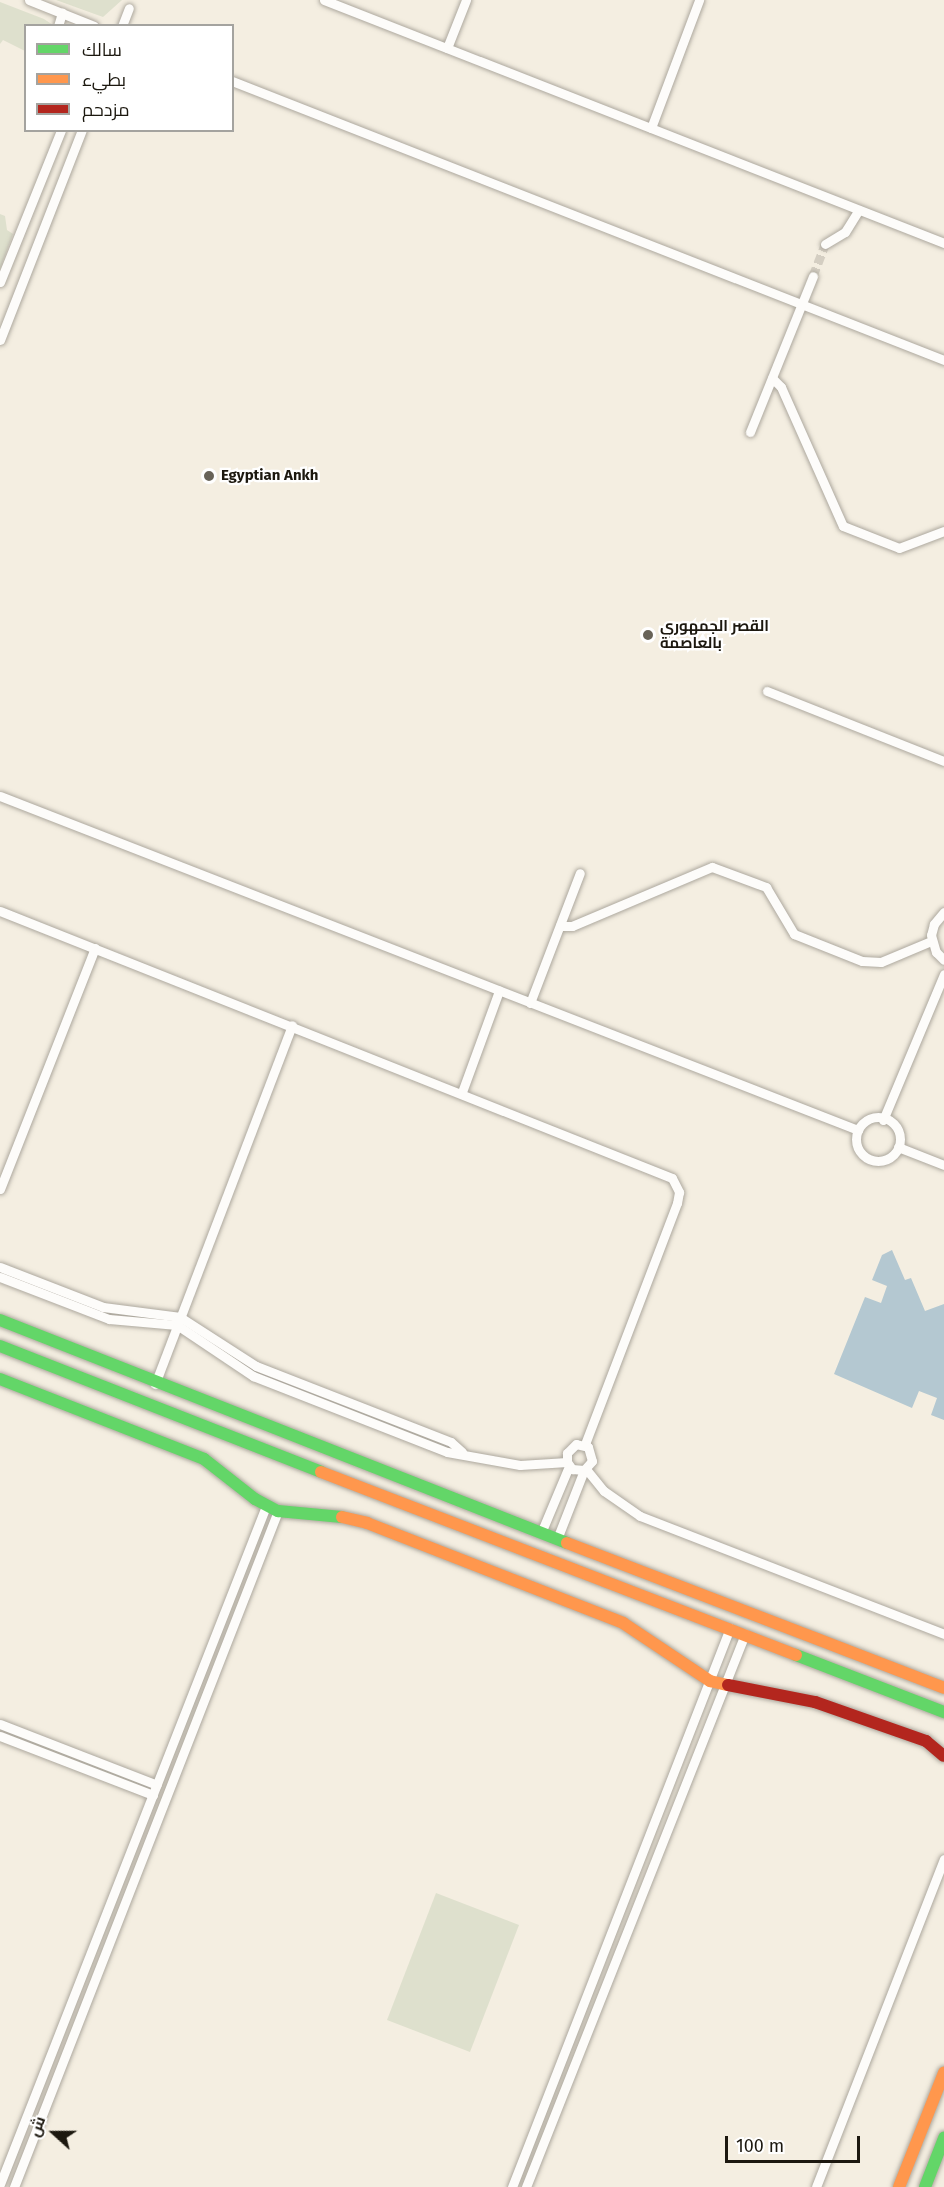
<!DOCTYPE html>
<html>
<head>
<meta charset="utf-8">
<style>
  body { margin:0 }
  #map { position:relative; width:944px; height:2187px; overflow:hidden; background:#f4eee1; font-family:"Fira Sans",Cairo,sans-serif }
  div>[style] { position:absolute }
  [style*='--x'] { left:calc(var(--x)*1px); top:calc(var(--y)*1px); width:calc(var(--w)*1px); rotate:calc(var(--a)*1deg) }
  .green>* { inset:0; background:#dee0cd }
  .water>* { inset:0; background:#b4c8d1 }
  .street-tunnel>* { height:9px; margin-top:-4.5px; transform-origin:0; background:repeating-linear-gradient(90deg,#d4cec2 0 9px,transparent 0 13.5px) }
  .roads { filter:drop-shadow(0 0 2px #ada89e) drop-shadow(0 0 2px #ada89e) }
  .street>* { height:9px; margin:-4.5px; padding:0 4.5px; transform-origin:4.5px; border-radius:4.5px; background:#fdfcfa }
  .street>.ring { margin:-4.5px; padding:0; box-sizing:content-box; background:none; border:9px solid #fdfcfa; border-radius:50% }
  .fast>* { height:12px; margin:-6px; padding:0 6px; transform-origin:6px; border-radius:6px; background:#63d668 }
  .slow>* { height:12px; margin:-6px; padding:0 6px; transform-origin:6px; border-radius:6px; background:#ff974d }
  .jam>* { height:12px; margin:-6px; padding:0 6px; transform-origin:6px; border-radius:6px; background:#b3261e }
  .dots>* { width:16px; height:16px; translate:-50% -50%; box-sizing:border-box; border:3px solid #fff; border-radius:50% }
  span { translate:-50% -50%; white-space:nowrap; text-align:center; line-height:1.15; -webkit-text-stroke:4.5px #fff; paint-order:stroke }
  .poi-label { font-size:15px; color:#1c180f; font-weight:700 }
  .left { translate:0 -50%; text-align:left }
  .legend { position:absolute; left:24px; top:24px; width:210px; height:108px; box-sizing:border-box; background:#fff; border:2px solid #a4a39f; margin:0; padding:8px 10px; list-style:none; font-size:18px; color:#1c180f }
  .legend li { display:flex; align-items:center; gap:12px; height:30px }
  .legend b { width:30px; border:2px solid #a4a39f }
  .north { position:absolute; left:24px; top:2103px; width:60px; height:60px; -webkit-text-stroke:4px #fff; paint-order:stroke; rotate:291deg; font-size:16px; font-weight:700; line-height:24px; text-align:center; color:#1c180f }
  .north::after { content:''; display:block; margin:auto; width:21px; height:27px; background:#1c180f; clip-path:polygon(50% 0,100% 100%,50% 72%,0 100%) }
  .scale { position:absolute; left:725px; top:2136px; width:135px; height:27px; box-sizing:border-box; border:3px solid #1c180f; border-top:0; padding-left:8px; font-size:18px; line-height:21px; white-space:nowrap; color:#1c180f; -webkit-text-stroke:4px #fff; paint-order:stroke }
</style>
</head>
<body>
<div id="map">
  <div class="green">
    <i style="clip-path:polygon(56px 0,122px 0,103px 17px)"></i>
    <i style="clip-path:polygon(0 2px,44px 19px,53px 25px,26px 26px,25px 51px,3px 40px,0 44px)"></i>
    <i style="clip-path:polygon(0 214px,5px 216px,7px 230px,13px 234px,0 269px)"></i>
    <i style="clip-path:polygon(436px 1893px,519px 1925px,470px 2052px,387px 2020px)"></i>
  </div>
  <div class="water">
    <i style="clip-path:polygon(892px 1250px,905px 1280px,911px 1278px,925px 1311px,944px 1304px,944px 1420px,931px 1415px,937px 1398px,919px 1391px,912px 1408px,834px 1374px,865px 1297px,881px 1303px,887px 1286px,872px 1280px,882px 1255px)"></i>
  </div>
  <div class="street-tunnel">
    <i style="--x:813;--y:276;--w:34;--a:-69"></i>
  </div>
  <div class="roads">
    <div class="street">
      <i style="--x:29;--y:0;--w:70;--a:21.8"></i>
      <i style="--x:324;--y:0;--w:666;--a:21.4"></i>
      <i style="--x:58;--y:26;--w:14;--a:-73"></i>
      <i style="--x:122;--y:26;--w:19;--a:-69"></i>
      <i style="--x:447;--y:48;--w:52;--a:-68.4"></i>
      <i style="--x:232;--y:81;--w:765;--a:21.4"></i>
      <i style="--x:651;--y:128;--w:137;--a:-69.4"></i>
      <i style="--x:825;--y:244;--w:23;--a:-31"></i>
      <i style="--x:845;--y:232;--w:26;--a:-58"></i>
      <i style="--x:0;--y:282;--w:164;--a:-68.1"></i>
      <i style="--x:0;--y:340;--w:225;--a:-68.7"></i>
      <i style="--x:772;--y:378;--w:13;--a:45"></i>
      <i style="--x:781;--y:387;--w:152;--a:66"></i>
      <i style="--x:843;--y:526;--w:60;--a:21.4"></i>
      <i style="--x:899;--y:548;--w:48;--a:-20.7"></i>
      <i style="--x:750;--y:432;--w:168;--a:-68"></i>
      <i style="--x:767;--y:691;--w:190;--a:21.6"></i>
      <i style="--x:0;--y:796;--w:921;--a:21.27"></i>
      <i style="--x:0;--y:911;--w:723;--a:21.67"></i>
      <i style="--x:672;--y:1178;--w:16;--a:63"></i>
      <i style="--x:679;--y:1192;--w:11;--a:100"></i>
      <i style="--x:677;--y:1203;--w:258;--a:110.9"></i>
      <i style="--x:944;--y:912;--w:16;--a:130"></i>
      <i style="--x:934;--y:924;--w:11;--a:105"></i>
      <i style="--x:931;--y:935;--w:18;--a:74"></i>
      <i style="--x:936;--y:952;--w:11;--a:45"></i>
      <i style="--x:560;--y:926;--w:12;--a:0"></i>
      <i style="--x:572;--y:926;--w:152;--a:-22.9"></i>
      <i style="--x:712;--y:867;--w:58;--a:20.3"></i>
      <i style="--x:766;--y:887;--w:55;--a:59.2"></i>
      <i style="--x:794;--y:934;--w:73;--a:21.7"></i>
      <i style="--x:862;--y:961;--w:19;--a:3"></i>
      <i style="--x:881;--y:962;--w:54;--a:-22.8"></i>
      <i style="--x:530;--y:1003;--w:139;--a:-69"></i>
      <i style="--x:462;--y:1092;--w:108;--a:-69.9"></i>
      <i class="ring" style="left:856px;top:1117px;width:35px;height:35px"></i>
      <i style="--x:883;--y:1120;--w:158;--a:-67.3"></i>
      <i style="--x:898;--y:1147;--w:49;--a:21.4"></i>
      <i style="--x:0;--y:1189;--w:259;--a:-68.5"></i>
      <i style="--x:0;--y:1267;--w:110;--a:21.2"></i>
      <i style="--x:103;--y:1307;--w:78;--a:7.4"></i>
      <i style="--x:180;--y:1317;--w:90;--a:32.8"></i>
      <i style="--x:256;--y:1366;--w:209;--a:21.3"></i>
      <i style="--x:451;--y:1442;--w:15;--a:42"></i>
      <i style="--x:0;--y:1277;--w:117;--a:21.1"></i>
      <i style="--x:109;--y:1319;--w:68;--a:5"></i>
      <i style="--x:177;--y:1325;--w:92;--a:33.9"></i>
      <i style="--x:253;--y:1376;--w:208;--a:21.4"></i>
      <i style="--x:447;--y:1452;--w:74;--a:10.1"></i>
      <i style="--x:520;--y:1465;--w:47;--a:-3.7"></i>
      <i style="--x:155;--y:1384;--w:384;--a:-69.1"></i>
      <i style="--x:586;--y:1469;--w:28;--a:51"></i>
      <i style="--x:604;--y:1491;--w:44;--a:34.8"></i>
      <i style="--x:640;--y:1516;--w:326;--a:21.2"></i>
      <i style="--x:541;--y:1533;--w:73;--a:-67.3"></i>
      <i style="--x:557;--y:1539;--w:74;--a:-68.6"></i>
      <i style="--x:584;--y:1470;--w:12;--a:-48"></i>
      <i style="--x:592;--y:1461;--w:15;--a:-106"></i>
      <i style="--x:588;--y:1447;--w:12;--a:-166"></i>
      <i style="--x:576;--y:1444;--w:13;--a:135"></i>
      <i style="--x:567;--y:1453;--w:9;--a:90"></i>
      <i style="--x:567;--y:1462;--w:9;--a:54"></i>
      <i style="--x:572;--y:1469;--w:12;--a:5"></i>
      <i style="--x:0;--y:1724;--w:168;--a:21.2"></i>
      <i style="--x:0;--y:1736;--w:164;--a:21.1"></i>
      <i style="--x:0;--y:2184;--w:728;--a:-68.58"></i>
      <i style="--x:14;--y:2187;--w:726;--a:-68.67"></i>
      <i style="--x:512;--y:2187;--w:600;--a:-68.7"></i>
      <i style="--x:526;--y:2187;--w:595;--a:-68.4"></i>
      <i style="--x:816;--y:2187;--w:352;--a:-68.7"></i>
    </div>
    <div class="fast">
      <i style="--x:0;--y:1320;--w:609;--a:21.47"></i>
      <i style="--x:0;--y:1346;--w:345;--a:21.4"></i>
      <i style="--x:0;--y:1379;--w:219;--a:21.4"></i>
      <i style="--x:204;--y:1459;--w:65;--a:38.1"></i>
      <i style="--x:255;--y:1499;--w:26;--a:28"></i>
      <i style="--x:278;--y:1511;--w:64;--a:5.4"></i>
      <i style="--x:796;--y:1655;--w:159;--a:21.1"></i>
      <i style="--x:925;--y:2187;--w:53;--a:-68.8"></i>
    </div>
    <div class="slow">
      <i style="--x:321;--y:1472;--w:509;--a:21.07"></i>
      <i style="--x:342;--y:1517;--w:26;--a:13"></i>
      <i style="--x:367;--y:1523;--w:275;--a:21.3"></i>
      <i style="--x:623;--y:1623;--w:105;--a:33.7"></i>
      <i style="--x:710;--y:1681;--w:18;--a:13"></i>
      <i style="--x:567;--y:1543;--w:404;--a:21"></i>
      <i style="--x:899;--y:2187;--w:123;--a:-68.5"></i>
    </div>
    <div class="jam">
      <i style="--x:728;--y:1685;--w:89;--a:11.1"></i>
      <i style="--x:815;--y:1702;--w:118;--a:19.4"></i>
      <i style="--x:926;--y:1741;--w:23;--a:40"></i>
    </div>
  </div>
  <div class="dots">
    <i style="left:209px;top:476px;background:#686358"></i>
    <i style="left:648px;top:635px;background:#686358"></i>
  </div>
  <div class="poi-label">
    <span class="left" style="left:221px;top:476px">Egyptian Ankh</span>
    <span class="left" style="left:660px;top:635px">القصر الجمهوري<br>بالعاصمة</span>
  </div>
  <ul class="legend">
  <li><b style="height:8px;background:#63d668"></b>سالك</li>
  <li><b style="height:8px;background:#ff974d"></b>بطيء</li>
  <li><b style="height:8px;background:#b3261e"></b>مزدحم</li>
  </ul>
  <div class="north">ش</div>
  <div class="scale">100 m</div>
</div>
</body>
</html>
